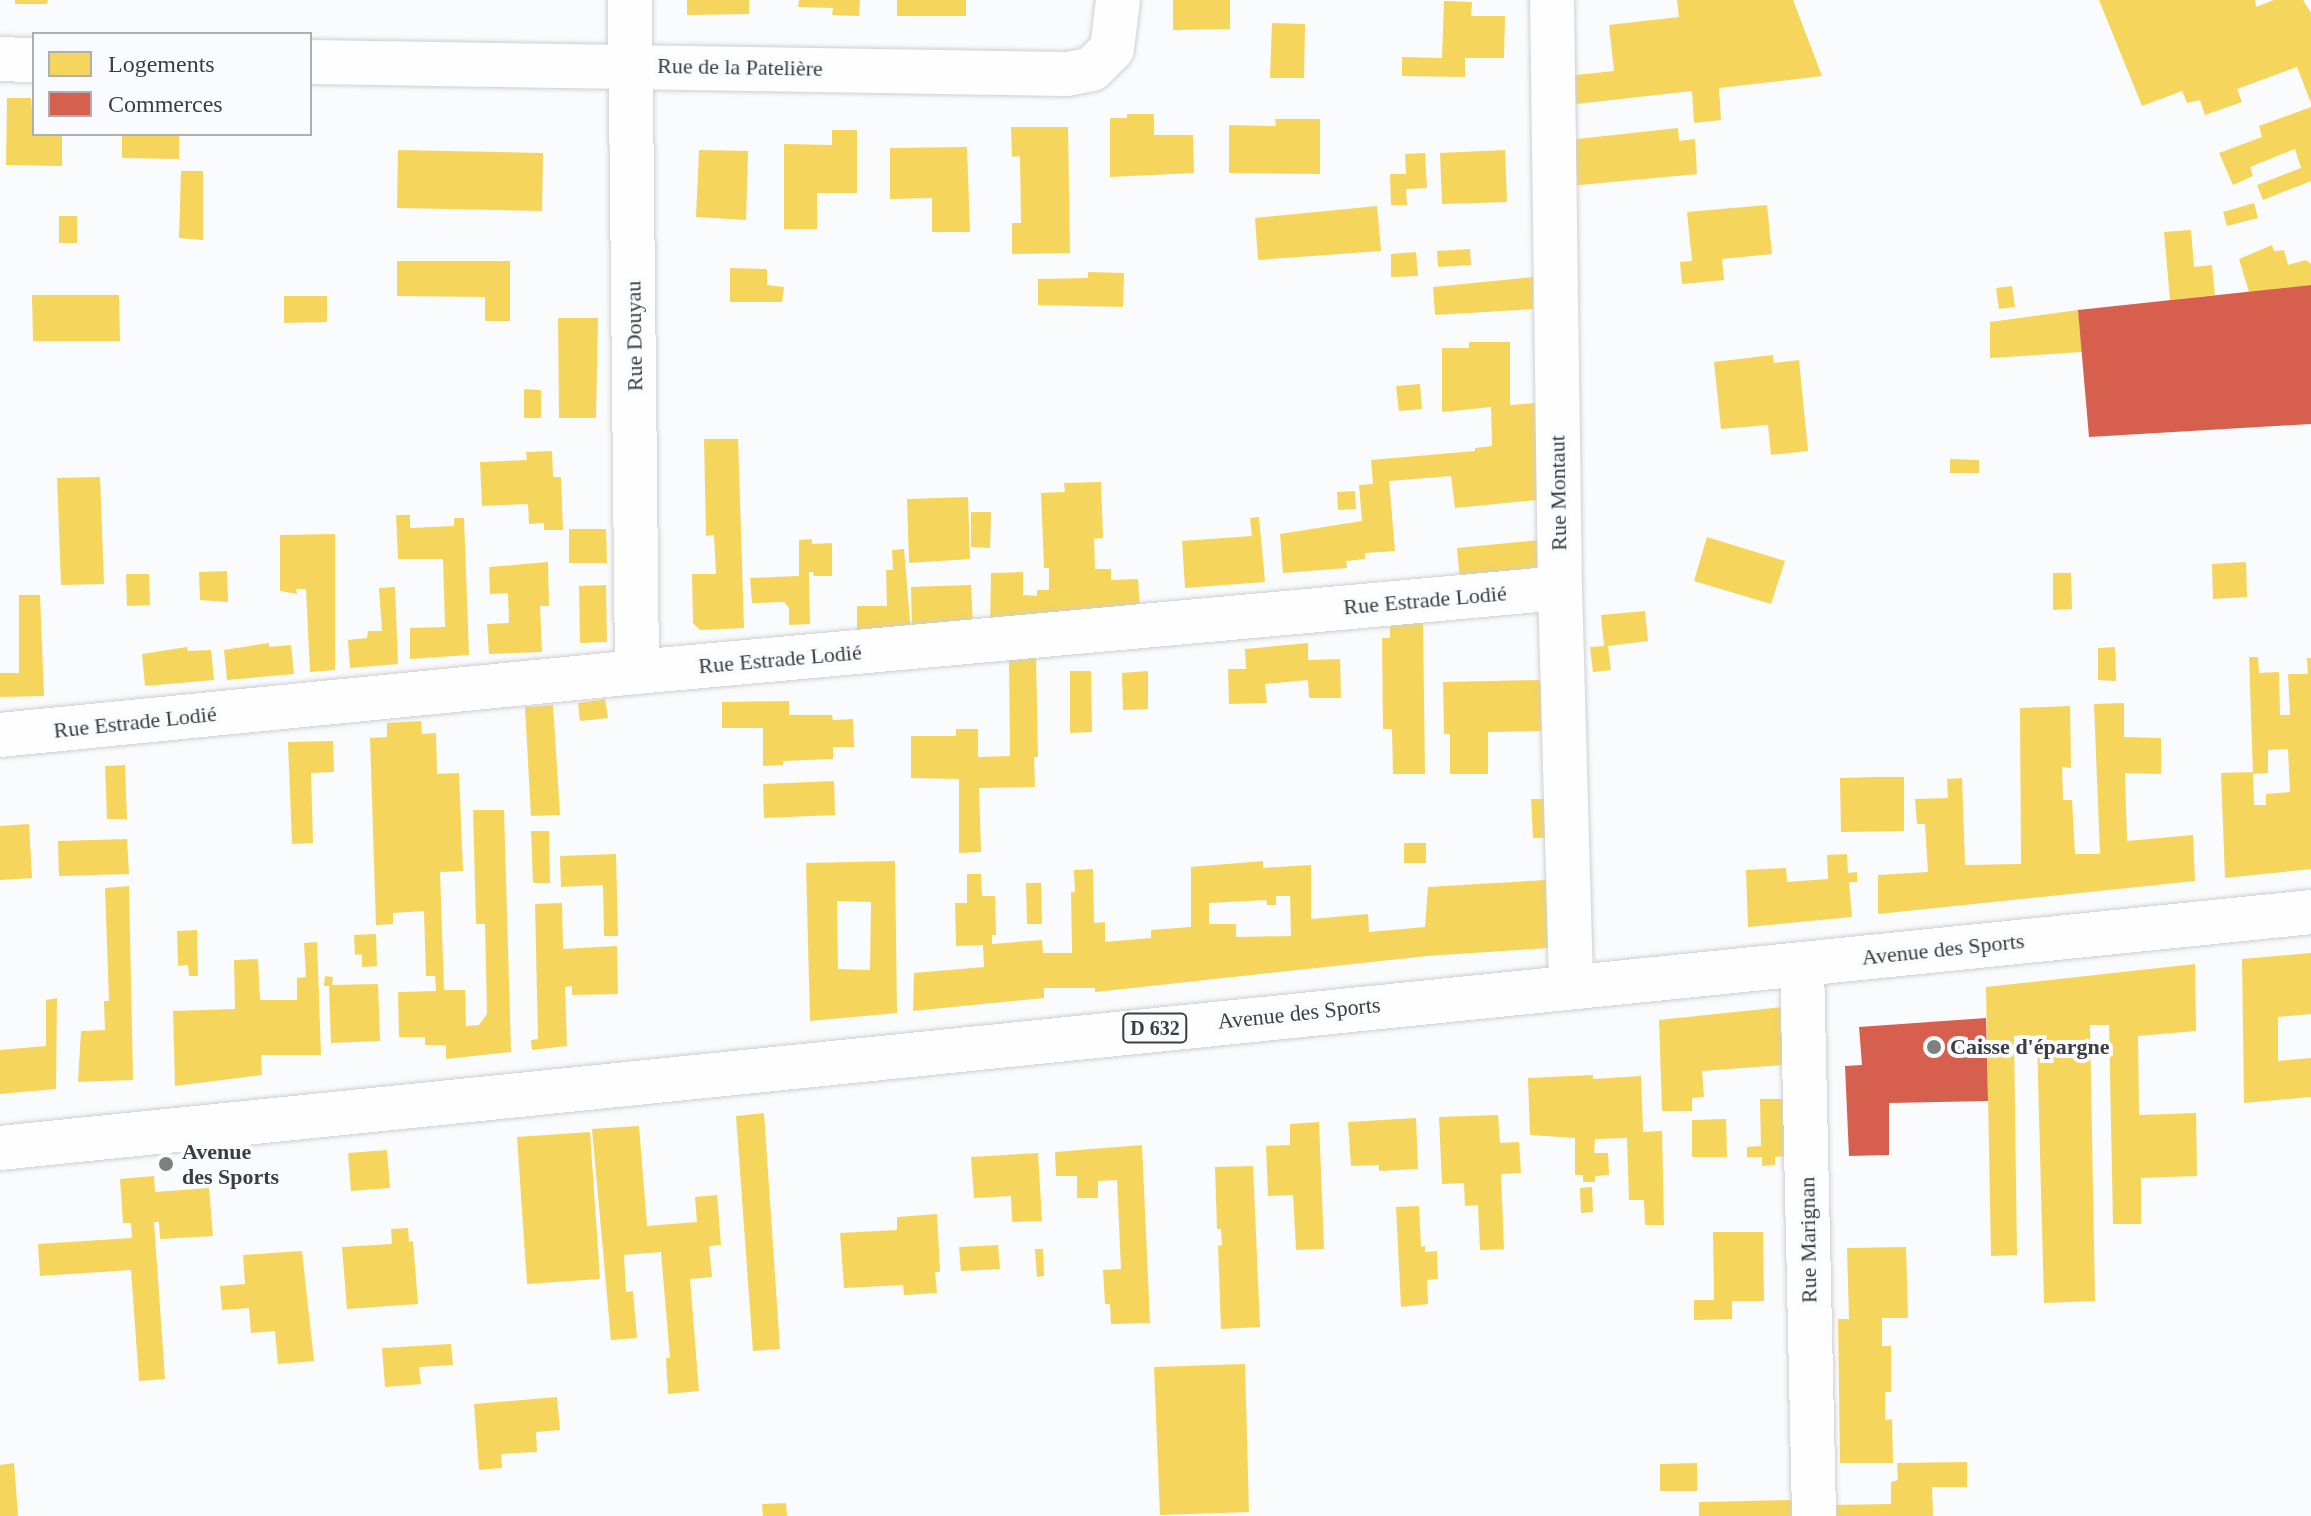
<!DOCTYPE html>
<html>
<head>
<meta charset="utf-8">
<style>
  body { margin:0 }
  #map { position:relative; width:2311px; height:1516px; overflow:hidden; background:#fafbfd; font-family:"Times New Roman",serif }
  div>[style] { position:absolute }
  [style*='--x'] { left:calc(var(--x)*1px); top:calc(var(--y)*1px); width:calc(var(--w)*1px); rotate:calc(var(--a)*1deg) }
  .homes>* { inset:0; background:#f6d55c }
  .shops>* { inset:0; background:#d6604d }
  .roads { filter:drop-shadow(0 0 2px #cecfd0) drop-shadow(0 0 2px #cecfd0) }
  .minor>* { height:44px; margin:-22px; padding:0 22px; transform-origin:22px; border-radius:22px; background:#fefeff }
  .primary>* { height:44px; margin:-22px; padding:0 22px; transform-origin:22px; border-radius:22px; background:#fefeff }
  .dots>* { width:22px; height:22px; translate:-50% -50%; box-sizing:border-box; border:4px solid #f9fbfe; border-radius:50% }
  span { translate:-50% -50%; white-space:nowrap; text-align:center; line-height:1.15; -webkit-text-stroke:8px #f9fbfe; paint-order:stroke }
  .shield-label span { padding:2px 6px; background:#f9fbfe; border:2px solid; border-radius:6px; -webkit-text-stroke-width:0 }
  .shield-label { font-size:20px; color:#3c3d3e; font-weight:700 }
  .street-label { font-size:22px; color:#3c3d3e }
  .poi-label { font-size:22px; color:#3c3d3e; font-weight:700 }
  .left { translate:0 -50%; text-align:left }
  .legend { position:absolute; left:32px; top:32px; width:280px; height:104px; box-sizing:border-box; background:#f9fbfe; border:2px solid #adafb1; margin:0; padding:10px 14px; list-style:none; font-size:24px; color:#3c3d3e }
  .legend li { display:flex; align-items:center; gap:16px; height:40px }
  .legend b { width:40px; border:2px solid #adafb1 }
</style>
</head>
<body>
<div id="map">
  <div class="homes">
    <i style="clip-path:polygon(15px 0,48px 0,47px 4px,15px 4px)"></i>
    <i style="clip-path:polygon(687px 0,749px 0,749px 14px,687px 15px)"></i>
    <i style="clip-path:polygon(799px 0,860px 0,859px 16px,832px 15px,833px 8px,798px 7px)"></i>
    <i style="clip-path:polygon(897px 0,966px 0,966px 16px,897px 16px)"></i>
    <i style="clip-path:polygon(1173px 0,1230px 0,1230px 29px,1173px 30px)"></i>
    <i style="clip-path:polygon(1677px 0,1793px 0,1822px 76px,1719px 88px,1721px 120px,1694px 123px,1692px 91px,1567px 105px,1567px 76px,1614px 71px,1609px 25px,1679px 17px)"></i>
    <i style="clip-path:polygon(2099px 0,2255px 0,2256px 7px,2274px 0,2303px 0,2311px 13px,2311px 103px,2297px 67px,2237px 89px,2242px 102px,2205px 115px,2200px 100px,2187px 103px,2182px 91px,2142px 106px)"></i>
    <i style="clip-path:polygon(1444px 1px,1472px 2px,1471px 16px,1505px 16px,1504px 58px,1465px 58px,1465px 77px,1402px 76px,1402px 57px,1442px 58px)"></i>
    <i style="clip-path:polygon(1272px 23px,1305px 24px,1304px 78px,1270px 78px)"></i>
    <i style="clip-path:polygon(7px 98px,31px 98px,34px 134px,62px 134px,62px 166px,6px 165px)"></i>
    <i style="clip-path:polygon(2311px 107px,2311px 181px,2263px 200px,2257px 185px,2301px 168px,2295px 149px,2250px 167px,2253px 176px,2233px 185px,2219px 153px,2262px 137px,2259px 126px)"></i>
    <i style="clip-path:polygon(1127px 114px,1154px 114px,1154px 135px,1193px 135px,1194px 173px,1110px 177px,1110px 118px,1127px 118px)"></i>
    <i style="clip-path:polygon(1275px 119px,1320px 119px,1320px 174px,1229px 173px,1229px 125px,1276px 126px)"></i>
    <i style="clip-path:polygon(1011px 127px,1068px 127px,1070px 253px,1012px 254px,1012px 223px,1021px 223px,1020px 156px,1012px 157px)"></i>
    <i style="clip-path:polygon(1678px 128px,1679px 141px,1695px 139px,1697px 174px,1569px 186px,1568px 140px)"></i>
    <i style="clip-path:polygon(832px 130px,857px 130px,857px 193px,817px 193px,817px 229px,784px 229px,784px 144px,832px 145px)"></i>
    <i style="clip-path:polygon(122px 134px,179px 134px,179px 159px,122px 158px)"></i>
    <i style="clip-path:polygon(967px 147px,970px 232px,932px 232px,932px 198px,890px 199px,890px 148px)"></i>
    <i style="clip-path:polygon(398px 150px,543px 153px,542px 211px,397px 208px)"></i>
    <i style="clip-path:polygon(699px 150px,748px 151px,746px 220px,696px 217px)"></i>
    <i style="clip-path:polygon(1505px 150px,1507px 202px,1442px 204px,1440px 153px)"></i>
    <i style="clip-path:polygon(1425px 153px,1427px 188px,1406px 189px,1407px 205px,1391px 205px,1390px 174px,1406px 174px,1405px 154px)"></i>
    <i style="clip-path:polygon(181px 171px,203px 171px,203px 240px,179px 238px)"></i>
    <i style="clip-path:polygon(2254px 203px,2258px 218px,2227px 226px,2223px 212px)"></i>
    <i style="clip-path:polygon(1767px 205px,1772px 254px,1722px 259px,1724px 280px,1682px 284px,1680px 262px,1692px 261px,1687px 212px)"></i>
    <i style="clip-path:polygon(1377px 206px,1381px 251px,1258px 260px,1255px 218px)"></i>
    <i style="clip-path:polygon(59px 216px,77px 216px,77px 243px,59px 243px)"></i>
    <i style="clip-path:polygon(2191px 230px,2194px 267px,2212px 265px,2215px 295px,2170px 300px,2164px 232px)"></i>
    <i style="clip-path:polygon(2272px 245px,2274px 251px,2284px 250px,2288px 265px,2306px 260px,2311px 264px,2311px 285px,2249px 292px,2239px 259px)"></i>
    <i style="clip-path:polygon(1470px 249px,1471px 265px,1438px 267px,1437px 251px)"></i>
    <i style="clip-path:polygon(1416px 252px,1418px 276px,1391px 277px,1391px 254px)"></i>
    <i style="clip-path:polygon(397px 261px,510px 261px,510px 321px,485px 321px,485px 297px,397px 296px)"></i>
    <i style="clip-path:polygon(730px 268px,767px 269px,767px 285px,784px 287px,782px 302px,730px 302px)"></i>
    <i style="clip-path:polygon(1088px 272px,1124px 273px,1123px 307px,1038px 305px,1038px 279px,1088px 278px)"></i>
    <i style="clip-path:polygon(1533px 277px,1533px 309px,1435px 315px,1433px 287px)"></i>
    <i style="clip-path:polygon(2012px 286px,2015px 307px,1999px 309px,1996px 288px)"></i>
    <i style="clip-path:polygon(32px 295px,119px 295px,120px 341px,33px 341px)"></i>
    <i style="clip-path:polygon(284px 296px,327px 296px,327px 322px,284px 323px)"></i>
    <i style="clip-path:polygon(2078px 310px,2082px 352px,1990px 358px,1990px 322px)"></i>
    <i style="clip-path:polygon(558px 318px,598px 318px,596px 418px,559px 418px)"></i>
    <i style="clip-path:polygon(1469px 342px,1510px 342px,1510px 405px,1535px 403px,1537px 500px,1455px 508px,1451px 476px,1389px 481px,1395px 551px,1365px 553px,1365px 559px,1346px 561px,1347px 568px,1283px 573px,1280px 534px,1362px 521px,1359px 485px,1373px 484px,1371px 460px,1475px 451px,1475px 448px,1492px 446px,1491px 407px,1442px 412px,1442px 348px,1469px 348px)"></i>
    <i style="clip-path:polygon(1773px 355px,1774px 363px,1799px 360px,1808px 451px,1771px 455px,1768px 425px,1721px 429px,1714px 362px)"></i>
    <i style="clip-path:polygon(1420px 384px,1422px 409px,1399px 411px,1396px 386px)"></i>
    <i style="clip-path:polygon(524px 389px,541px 390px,541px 418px,524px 418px)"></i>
    <i style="clip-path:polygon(704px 439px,738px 439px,744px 628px,700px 630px,693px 623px,692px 574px,716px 574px,714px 535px,706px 536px)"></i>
    <i style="clip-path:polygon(552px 451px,553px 477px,561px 477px,563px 530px,544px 530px,544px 523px,529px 524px,528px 504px,482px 506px,480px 462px,527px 460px,526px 452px)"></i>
    <i style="clip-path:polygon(1950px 459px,1979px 460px,1979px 473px,1950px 473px)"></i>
    <i style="clip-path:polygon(100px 477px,104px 584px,61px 585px,57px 478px)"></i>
    <i style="clip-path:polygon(1101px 482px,1103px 538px,1094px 539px,1095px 569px,1111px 569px,1111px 580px,1138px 579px,1140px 611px,990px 625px,991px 573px,1023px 572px,1023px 595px,1037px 596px,1037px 590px,1049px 590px,1049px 568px,1044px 568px,1041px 493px,1065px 492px,1064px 483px)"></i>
    <i style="clip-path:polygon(1355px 491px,1356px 509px,1338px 510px,1337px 492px)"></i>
    <i style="clip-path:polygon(968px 497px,970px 559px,909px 563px,907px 499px)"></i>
    <i style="clip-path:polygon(971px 512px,991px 512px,990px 548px,971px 547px)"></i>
    <i style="clip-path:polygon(396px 515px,410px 515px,410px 528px,454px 526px,454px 518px,464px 518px,469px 655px,410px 659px,410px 628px,445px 627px,443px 559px,398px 559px)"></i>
    <i style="clip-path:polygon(1259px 517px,1265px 582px,1185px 588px,1182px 541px,1252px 536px,1250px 518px)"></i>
    <i style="clip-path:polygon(569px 529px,606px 529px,607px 563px,569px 563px)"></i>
    <i style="clip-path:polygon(335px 534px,335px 670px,310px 672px,306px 589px,296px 589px,297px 594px,280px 591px,280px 535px)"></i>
    <i style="clip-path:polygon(1707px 537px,1785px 561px,1771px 604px,1694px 581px)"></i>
    <i style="clip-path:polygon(812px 539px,812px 544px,832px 543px,832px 576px,814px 576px,813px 572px,809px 572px,810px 624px,789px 625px,789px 608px,784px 602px,752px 603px,750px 578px,799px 576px,799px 540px)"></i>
    <i style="clip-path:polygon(1538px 540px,1539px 574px,1460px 581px,1457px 548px)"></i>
    <i style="clip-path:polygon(904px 549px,911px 632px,857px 638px,857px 606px,887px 606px,886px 570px,893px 570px,892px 550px)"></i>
    <i style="clip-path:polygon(548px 562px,549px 606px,540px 606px,542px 652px,489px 654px,487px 624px,509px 623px,508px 593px,490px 594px,489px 567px)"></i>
    <i style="clip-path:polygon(2246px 562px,2247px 597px,2213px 599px,2212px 564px)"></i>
    <i style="clip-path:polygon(227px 571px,228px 602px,200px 600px,199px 572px)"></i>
    <i style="clip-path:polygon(2053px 573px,2071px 573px,2072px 609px,2053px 610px)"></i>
    <i style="clip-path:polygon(126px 574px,149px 574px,150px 605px,127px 606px)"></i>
    <i style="clip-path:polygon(606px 585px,607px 642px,580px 643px,579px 586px)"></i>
    <i style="clip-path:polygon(971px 585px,973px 626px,912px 632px,911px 587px)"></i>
    <i style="clip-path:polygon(395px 587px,398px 664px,350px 668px,348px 640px,367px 638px,368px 631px,382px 631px,379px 588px)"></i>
    <i style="clip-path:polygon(19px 595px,40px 595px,44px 696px,0 697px,0 673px,19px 673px)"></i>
    <i style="clip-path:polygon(1645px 611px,1648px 641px,1608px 646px,1611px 670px,1593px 672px,1590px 647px,1604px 646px,1601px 615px)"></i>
    <i style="clip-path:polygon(1423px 621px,1425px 774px,1393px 774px,1392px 729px,1383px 729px,1382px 638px,1390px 638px,1390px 624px)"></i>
    <i style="clip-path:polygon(269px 643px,269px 647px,291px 645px,294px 674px,227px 680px,224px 650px)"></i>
    <i style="clip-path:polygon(1308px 643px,1308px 660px,1340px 659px,1341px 698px,1309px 698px,1308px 680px,1265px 684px,1267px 703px,1229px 704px,1228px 669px,1246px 669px,1245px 649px)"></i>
    <i style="clip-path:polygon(187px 647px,188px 651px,211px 650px,214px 680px,145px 686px,142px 654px)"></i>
    <i style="clip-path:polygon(2115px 647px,2116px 681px,2098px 680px,2098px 648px)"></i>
    <i style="clip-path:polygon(1036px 657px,1038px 757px,1034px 757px,1035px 787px,979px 788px,981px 852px,959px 853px,959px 779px,911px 778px,911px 736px,956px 736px,956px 729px,978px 729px,978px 757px,1010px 756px,1009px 660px)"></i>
    <i style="clip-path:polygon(2249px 657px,2258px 657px,2259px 673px,2279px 672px,2280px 715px,2290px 715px,2288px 674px,2308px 674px,2307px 658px,2311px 658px,2311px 869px,2225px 878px,2221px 773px,2253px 772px,2254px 805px,2266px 805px,2266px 794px,2290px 792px,2288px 749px,2268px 750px,2268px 773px,2253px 774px)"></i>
    <i style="clip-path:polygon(1070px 671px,1091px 671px,1092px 732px,1070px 733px)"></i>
    <i style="clip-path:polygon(1148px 671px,1148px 709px,1123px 710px,1122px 673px)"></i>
    <i style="clip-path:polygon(1542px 680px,1543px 731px,1488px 732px,1488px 774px,1450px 774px,1450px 734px,1444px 734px,1443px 682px)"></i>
    <i style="clip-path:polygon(605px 699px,608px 718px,580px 721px,578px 703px)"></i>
    <i style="clip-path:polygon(789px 701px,789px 715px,832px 715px,833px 720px,853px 719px,854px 747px,833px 747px,833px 759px,783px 761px,783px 765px,763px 766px,763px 728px,722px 728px,722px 702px)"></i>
    <i style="clip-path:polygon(2124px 703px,2124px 737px,2161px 738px,2161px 774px,2125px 773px,2127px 841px,2193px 835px,2195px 881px,1878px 914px,1878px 875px,1928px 872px,1925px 824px,1917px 824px,1915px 799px,1948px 798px,1947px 779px,1962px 778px,1965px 865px,2021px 864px,2020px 708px,2070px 706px,2071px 768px,2062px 767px,2063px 800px,2072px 800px,2075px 854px,2100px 854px,2094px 704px)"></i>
    <i style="clip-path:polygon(553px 705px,560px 815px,531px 816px,525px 707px)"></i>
    <i style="clip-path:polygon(421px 721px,422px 734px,436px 733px,437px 774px,459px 773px,463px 871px,440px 872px,444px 990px,465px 990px,466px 1026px,479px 1025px,487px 1014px,485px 924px,476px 924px,473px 810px,504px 810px,511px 1052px,446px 1059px,446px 1045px,425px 1045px,425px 1037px,399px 1037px,398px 992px,436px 991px,435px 976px,426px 976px,424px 911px,393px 913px,393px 924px,376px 925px,370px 738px,387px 737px,387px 723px)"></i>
    <i style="clip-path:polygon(333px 741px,334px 772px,311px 773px,313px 843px,292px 844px,288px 742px)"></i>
    <i style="clip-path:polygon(125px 765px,127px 819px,107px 819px,105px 766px)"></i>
    <i style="clip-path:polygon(1876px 777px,1904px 777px,1904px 831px,1841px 832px,1840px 778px)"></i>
    <i style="clip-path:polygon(834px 781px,835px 815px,764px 818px,763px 784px)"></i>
    <i style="clip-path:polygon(1531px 799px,1546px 799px,1547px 838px,1533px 838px)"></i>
    <i style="clip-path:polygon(29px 824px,32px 878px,0 880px,0 826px)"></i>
    <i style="clip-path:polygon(531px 831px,549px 831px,550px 883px,533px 883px)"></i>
    <i style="clip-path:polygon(127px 839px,129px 874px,59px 876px,58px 841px)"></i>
    <i style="clip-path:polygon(1404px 843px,1426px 843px,1426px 863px,1404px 863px)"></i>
    <i style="clip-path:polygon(616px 854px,618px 936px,604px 936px,603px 885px,561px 887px,560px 856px)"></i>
    <i style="clip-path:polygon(1847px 854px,1848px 873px,1857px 872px,1857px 882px,1849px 882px,1852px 917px,1748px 927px,1746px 870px,1786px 868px,1787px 882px,1828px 879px,1827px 855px)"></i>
    <i style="clip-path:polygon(evenodd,895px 861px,897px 1013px,810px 1021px,806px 863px,895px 861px,837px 901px,871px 902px,870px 970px,838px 969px,837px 901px)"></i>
    <i style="clip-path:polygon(evenodd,1263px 861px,1263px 868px,1311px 865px,1311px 919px,1368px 914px,1369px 932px,1425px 927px,1428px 887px,1547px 880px,1548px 948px,1427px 956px,1095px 992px,1095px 988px,1044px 988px,1044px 998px,913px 1011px,914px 973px,984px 967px,983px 945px,956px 946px,955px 903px,967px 903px,967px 874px,981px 874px,982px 896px,995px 896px,996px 935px,992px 935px,992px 944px,1042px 940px,1043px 953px,1072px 953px,1071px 892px,1075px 892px,1074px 870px,1093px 869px,1094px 923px,1105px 922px,1105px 942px,1151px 938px,1151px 930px,1191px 927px,1191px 867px,1263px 861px,1276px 896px,1290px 896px,1291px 936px,1236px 937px,1236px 924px,1209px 924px,1209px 903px,1266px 900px,1267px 905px,1276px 905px,1276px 896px)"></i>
    <i style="clip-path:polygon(1026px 883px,1041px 883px,1042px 924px,1027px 924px)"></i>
    <i style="clip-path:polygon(129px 886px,133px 1080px,78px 1082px,81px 1031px,105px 1030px,104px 1001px,109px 1001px,105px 888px)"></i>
    <i style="clip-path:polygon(562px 903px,563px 949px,617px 946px,618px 994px,572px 995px,572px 986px,565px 987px,567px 1046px,532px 1050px,531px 1040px,538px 1039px,535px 904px)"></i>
    <i style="clip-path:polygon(197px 930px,198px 976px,189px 976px,188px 965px,178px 966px,177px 931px)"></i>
    <i style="clip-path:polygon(376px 934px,377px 966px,362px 967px,362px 954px,355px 955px,354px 935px)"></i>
    <i style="clip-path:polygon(317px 942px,321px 1055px,261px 1055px,262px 1075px,175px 1086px,173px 1011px,235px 1009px,234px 960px,258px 959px,260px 1000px,297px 1000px,297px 978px,306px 977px,304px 943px)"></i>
    <i style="clip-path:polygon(2311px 953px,2311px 1014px,2278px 1017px,2278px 1061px,2311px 1058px,2311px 1097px,2244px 1103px,2242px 959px)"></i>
    <i style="clip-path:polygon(2195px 964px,2196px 1031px,2138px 1036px,2139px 1115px,2196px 1113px,2197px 1176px,2141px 1178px,2141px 1224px,2113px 1224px,2109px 1025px,2090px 1025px,2095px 1301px,2044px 1303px,2037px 1041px,2029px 1041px,2027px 1035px,2014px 1036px,2017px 1255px,1991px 1256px,1986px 987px)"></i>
    <i style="clip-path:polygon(325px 976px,333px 977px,332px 985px,378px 984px,380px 1041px,331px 1043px,329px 986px,324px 986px)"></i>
    <i style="clip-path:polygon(57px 998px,56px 1089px,0 1094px,0 1050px,46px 1046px,46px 1000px)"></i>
    <i style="clip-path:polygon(1782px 1007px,1783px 1065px,1702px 1071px,1704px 1097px,1692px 1098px,1692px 1111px,1662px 1111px,1659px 1020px)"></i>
    <i style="clip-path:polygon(1593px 1075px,1593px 1079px,1641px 1076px,1643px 1132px,1662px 1131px,1664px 1225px,1645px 1225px,1644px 1200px,1629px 1200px,1627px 1138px,1595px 1139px,1594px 1153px,1608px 1153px,1609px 1175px,1595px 1176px,1595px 1182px,1583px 1182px,1583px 1175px,1575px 1175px,1575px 1138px,1530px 1135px,1528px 1078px)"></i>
    <i style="clip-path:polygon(1760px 1099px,1784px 1099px,1786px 1156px,1775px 1157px,1775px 1165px,1762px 1166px,1762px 1157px,1747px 1157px,1747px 1147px,1761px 1146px)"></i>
    <i style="clip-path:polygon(764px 1113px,780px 1349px,753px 1351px,736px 1116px)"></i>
    <i style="clip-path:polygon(1498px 1115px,1500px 1143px,1519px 1142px,1521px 1173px,1501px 1174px,1504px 1249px,1480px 1250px,1478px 1205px,1465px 1206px,1464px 1183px,1442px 1184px,1439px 1117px)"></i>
    <i style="clip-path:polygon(1416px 1118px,1418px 1169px,1379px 1171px,1379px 1165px,1351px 1166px,1348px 1122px)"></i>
    <i style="clip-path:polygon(1726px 1119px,1727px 1157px,1692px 1157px,1692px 1120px)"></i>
    <i style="clip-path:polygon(1319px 1122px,1324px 1249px,1296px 1250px,1293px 1195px,1268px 1196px,1266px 1146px,1290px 1145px,1290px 1124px)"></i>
    <i style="clip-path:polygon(639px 1126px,647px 1226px,697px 1222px,695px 1197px,717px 1195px,721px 1245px,709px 1246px,712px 1277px,690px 1279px,699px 1391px,668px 1394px,666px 1358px,670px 1358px,661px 1252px,624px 1255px,626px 1292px,633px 1291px,637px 1338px,611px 1340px,592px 1129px)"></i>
    <i style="clip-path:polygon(590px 1132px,600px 1279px,527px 1284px,517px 1137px)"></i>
    <i style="clip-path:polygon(1142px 1145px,1150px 1323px,1111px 1324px,1110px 1304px,1105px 1304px,1103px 1270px,1121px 1269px,1117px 1180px,1098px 1181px,1098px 1198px,1077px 1198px,1077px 1176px,1056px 1176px,1055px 1152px)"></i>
    <i style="clip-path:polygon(387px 1150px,390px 1188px,351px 1191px,348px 1153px)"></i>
    <i style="clip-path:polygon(1038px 1153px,1042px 1221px,1012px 1222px,1011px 1196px,974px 1198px,971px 1157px)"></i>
    <i style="clip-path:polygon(1253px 1166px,1260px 1327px,1221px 1329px,1218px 1246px,1222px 1245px,1221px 1229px,1217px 1229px,1215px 1167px)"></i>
    <i style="clip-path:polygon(154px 1176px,155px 1192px,209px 1188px,213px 1236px,160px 1239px,159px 1222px,154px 1222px,165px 1379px,139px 1381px,131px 1270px,40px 1276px,38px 1244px,132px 1238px,131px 1223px,123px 1223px,120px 1179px)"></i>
    <i style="clip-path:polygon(1592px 1187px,1593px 1212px,1581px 1213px,1580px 1188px)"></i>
    <i style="clip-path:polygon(1419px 1206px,1421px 1247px,1425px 1246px,1425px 1252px,1437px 1251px,1438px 1279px,1427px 1280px,1428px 1304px,1401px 1307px,1396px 1207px)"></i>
    <i style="clip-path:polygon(937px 1214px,940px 1272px,935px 1272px,937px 1293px,904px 1295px,903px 1285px,844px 1288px,840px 1233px,897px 1230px,897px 1217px)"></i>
    <i style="clip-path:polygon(408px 1228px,409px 1242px,413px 1241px,418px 1304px,347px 1309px,342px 1247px,392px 1244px,391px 1229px)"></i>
    <i style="clip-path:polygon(1713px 1232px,1763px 1232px,1764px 1301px,1732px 1301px,1732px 1319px,1694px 1320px,1694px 1300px,1714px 1300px)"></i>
    <i style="clip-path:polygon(998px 1245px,1000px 1269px,961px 1271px,959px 1247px)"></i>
    <i style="clip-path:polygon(1906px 1247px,1908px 1318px,1882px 1318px,1882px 1346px,1891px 1346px,1891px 1392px,1885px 1392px,1885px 1420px,1892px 1419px,1893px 1463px,1840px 1463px,1838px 1319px,1849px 1319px,1847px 1248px)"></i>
    <i style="clip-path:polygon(1035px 1249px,1043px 1249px,1044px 1276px,1037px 1277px)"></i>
    <i style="clip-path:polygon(302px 1251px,314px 1361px,278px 1364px,275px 1331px,251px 1333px,249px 1308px,222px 1310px,220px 1286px,245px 1284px,243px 1255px)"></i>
    <i style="clip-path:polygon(451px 1344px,453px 1365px,419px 1367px,421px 1384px,385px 1387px,382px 1348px)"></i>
    <i style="clip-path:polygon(1245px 1364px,1249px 1512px,1160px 1515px,1154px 1367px)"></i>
    <i style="clip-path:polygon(557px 1397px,560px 1430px,536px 1432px,537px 1452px,501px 1454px,502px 1468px,479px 1470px,474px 1404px)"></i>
    <i style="clip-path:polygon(1967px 1462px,1967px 1487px,1932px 1487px,1933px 1516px,1829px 1516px,1829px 1505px,1891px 1504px,1891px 1482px,1898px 1480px,1897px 1463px)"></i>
    <i style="clip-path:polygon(14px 1463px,18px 1516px,0 1516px,0 1465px)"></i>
    <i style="clip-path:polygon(1697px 1463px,1697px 1491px,1660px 1491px,1660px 1464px)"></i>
    <i style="clip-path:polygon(1792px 1500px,1792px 1516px,1699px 1516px,1699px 1502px)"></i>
    <i style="clip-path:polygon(786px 1503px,787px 1516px,763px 1516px,762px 1504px)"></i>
  </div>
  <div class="shops">
    <i style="clip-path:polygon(2311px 285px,2311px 424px,2089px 437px,2078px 310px)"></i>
    <i style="clip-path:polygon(1986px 1018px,1988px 1101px,1889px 1103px,1889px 1155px,1849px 1156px,1845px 1066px,1862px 1065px,1859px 1027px)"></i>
  </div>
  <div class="roads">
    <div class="minor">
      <i style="--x:630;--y:0;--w:672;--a:89.4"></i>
      <i style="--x:1552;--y:0;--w:588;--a:89.22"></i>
      <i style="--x:1560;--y:588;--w:399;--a:88.4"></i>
      <i style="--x:0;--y:59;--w:34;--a:2"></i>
      <i style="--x:310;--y:62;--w:757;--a:0.91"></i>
      <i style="--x:1067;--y:74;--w:25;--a:-11"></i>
      <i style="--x:1092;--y:69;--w:28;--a:-45"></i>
      <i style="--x:1112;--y:49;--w:49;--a:-83"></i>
      <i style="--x:0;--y:735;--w:640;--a:-5.65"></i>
      <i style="--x:637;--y:672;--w:927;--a:-5.2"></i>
      <i style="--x:1802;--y:964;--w:552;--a:88.75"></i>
    </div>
    <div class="primary">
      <i style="--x:0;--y:1148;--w:2323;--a:-5.83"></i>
    </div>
  </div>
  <div class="dots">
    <i style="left:1934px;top:1047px;background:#7e8081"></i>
    <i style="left:166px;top:1164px;background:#7e8081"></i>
  </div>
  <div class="shield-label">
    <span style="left:1155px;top:1028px">D 632</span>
  </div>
  <div class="street-label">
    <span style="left:740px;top:67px;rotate:1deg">Rue de la Patelière</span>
    <span style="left:634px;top:336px;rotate:-91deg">Rue Douyau</span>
    <span style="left:1558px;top:493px;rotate:-91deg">Rue Montaut</span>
    <span style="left:1425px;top:600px;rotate:-5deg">Rue Estrade Lodié</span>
    <span style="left:780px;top:659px;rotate:-5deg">Rue Estrade Lodié</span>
    <span style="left:135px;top:722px;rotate:-6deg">Rue Estrade Lodié</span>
    <span style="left:1943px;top:949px;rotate:-6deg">Avenue des Sports</span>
    <span style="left:1299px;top:1013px;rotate:-6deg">Avenue des Sports</span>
    <span style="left:1808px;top:1240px;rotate:-91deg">Rue Marignan</span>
  </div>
  <div class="poi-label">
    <span class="left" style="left:1950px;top:1047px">Caisse d'épargne</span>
    <span class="left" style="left:182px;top:1164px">Avenue<br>des Sports</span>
  </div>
  <ul class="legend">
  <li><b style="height:22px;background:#f6d55c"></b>Logements</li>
  <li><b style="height:22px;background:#d6604d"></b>Commerces</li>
  </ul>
</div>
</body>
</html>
